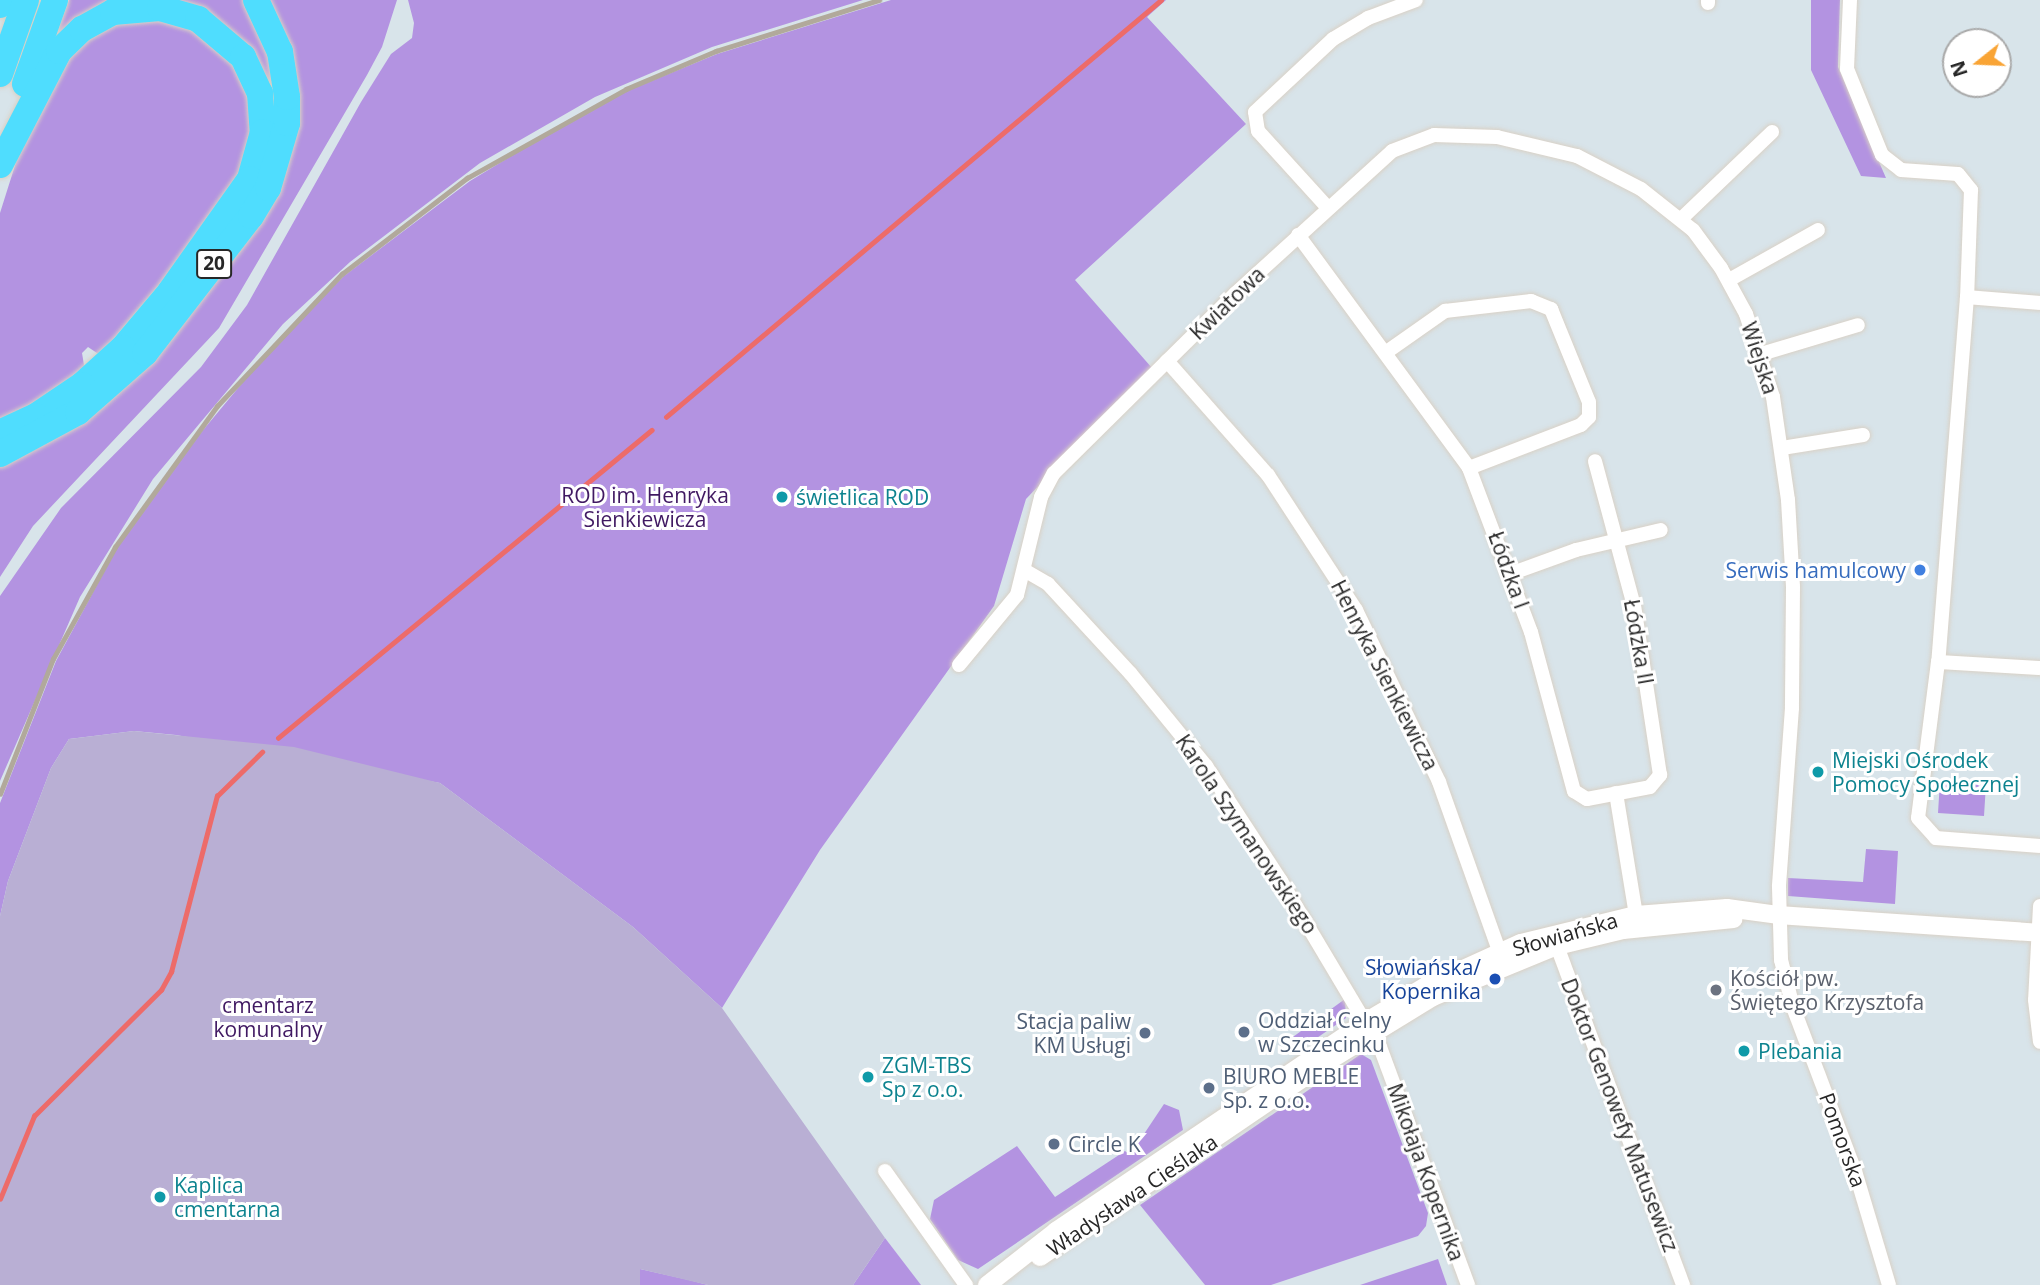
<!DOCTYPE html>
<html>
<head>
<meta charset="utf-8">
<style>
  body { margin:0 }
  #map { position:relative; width:2040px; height:1285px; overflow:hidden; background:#d8e4ea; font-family:"Open Sans",sans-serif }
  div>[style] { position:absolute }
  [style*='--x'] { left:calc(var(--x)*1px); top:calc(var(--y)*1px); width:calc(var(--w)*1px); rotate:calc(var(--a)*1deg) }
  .green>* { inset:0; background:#b393e1 }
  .cemetery>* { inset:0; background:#b9afd4 }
  .stream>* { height:4.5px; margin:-2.25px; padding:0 2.25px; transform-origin:2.25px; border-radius:2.25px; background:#ed6b69 }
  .roads { filter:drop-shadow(0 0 2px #d9d1c6) drop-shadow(0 0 2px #d9d1c6) }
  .minor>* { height:14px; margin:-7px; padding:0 7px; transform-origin:7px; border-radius:7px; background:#fff }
  .tertiary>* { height:18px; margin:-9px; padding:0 9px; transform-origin:9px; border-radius:9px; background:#fff }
  .motorway>* { height:26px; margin:-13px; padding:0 13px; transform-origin:13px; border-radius:13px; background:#4fddfe }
  .rail>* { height:4.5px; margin:-2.25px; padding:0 2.25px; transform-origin:2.25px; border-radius:2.25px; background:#b1a99b }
  .dots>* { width:19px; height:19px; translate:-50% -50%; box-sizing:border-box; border:4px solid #fff; border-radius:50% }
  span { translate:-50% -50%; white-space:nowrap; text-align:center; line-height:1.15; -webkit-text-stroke:6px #fff; paint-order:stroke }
  .shield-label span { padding:2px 5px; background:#fff; border:2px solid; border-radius:5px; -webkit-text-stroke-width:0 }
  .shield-label { font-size:19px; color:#272727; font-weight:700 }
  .street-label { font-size:21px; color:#272727 }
  .park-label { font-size:21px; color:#401962 }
  .culture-label { font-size:21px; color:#0d838f }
  .left { translate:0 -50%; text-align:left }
  .shop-label { font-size:21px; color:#366cbe }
  .right { translate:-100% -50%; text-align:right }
  .transit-label { font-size:21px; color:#164399 }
  .worship-label { font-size:21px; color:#5b616d }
  .service-label { font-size:21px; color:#4e5e75 }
  .north { position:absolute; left:1942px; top:28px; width:70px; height:70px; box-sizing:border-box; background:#fff; border:2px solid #a9a9a9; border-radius:50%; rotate:252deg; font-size:19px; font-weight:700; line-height:28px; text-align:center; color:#272727 }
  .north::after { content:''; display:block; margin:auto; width:24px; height:32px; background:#f9a435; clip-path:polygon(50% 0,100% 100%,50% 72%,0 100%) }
</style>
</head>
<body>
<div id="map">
  <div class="green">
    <i style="clip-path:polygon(69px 0,130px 0,55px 38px)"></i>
    <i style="clip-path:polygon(163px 0,248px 0,268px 41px,279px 81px,279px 128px,273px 160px,243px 214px,138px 349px,91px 393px,0 446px,0 440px,70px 402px,134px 346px,239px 211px,266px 159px,270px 101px,254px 59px,214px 17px)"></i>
    <i style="clip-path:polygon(264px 0,397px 0,382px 47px,367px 75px,219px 328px,33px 526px,0 577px,0 462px,282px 177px)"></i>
    <i style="clip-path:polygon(408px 0,863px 0,712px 47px,595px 97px,480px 163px,350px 262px,283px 324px,153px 479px,80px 597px,0 781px,0 596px,61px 508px,201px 367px,247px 305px,361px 102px,391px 54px,412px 38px,414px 23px)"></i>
    <i style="clip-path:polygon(891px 0,1166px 0,1147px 17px,1246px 124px,1075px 280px,1152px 368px,1026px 499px,994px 606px,820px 850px,722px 1008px,633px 927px,440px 783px,176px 735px,134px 731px,69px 739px,51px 768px,8px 881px,0 916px,0 803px,56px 661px,117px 548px,169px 471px,263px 358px,344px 276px,470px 181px,544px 136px,627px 91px,717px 54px)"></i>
    <i style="clip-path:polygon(1811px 0,1840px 0,1838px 67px,1886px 178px,1861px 176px,1811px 70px)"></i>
    <i style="clip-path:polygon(138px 15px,205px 33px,248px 84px,254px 137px,226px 205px,100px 355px,88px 347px,82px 353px,85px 371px,0 425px,0 213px,29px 121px,37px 99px,87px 34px)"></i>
    <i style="clip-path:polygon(1940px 781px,1986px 784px,1984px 816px,1938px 813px)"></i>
    <i style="clip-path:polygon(1866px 849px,1898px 851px,1895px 904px,1788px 896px,1788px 878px,1863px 882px)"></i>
    <i style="clip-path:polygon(1345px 999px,1346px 1018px,1292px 1055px,1286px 1042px)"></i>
    <i style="clip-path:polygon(1361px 1054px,1371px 1060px,1428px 1213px,1426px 1226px,1418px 1236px,1271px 1285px,1205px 1285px,1140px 1205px)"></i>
    <i style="clip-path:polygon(1164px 1104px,1179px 1110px,1183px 1130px,978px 1269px,958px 1260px,930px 1219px,934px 1200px,1017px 1146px,1055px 1197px,1125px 1151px,1130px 1155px)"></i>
    <i style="clip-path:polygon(885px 1238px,921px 1285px,853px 1285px)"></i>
    <i style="clip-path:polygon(1438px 1259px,1447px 1285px,1360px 1285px)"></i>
    <i style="clip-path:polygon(640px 1269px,689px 1280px,708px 1285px,640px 1285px)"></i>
  </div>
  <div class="cemetery">
    <i style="clip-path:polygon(134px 731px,294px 747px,440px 783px,633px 927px,722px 1008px,885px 1238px,853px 1285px,708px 1285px,640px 1269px,640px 1285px,0 1285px,0 916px,8px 881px,51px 768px,69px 739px)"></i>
  </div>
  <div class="stream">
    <i style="--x:666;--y:417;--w:647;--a:-40.11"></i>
    <i style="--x:278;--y:738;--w:484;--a:-39.5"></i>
    <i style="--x:0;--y:1199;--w:90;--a:-67.7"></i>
    <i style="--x:34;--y:1116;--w:179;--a:-44.8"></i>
    <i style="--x:161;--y:990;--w:21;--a:-61"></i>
    <i style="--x:171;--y:972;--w:182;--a:-75.4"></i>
    <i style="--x:217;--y:796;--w:63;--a:-44.4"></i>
  </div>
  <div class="roads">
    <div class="minor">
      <i style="--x:1708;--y:0;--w:3;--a:90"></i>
      <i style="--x:1850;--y:0;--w:69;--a:92.5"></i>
      <i style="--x:1847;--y:69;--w:93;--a:67.9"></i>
      <i style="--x:1882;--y:155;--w:24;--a:38"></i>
      <i style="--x:1901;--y:170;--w:57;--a:4"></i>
      <i style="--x:1958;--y:174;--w:21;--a:51"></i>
      <i style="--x:1971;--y:190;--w:107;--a:92.1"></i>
      <i style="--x:1967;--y:297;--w:366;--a:94.5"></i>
      <i style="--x:1938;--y:662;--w:157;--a:97.3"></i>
      <i style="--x:1918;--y:818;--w:27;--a:48"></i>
      <i style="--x:1936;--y:838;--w:104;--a:4.4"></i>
      <i style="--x:1328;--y:208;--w:104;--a:-132.3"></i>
      <i style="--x:1258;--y:131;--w:19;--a:-99"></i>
      <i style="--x:1255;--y:112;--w:107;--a:-43.1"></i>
      <i style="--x:1333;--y:39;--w:41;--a:-31"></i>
      <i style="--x:1368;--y:18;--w:51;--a:-20.6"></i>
      <i style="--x:1681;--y:219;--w:126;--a:-43.7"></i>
      <i style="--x:1298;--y:235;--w:289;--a:53.7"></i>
      <i style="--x:1469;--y:468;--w:175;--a:69.3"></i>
      <i style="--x:1531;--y:632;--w:165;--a:74.9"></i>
      <i style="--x:1574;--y:791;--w:15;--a:32"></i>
      <i style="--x:1587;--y:799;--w:64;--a:-10.8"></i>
      <i style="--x:1650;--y:787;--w:16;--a:-50"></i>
      <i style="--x:1660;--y:775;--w:171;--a:-98.7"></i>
      <i style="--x:1634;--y:606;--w:150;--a:-105.1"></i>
      <i style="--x:1729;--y:280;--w:102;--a:-29.3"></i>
      <i style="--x:1967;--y:297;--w:73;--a:4.7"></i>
      <i style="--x:1388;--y:351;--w:70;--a:-35.1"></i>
      <i style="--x:1445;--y:311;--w:87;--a:-6.6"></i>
      <i style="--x:1531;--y:301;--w:22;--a:22"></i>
      <i style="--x:1551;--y:309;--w:100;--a:67.8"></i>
      <i style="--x:1589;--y:402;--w:15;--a:90"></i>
      <i style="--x:1589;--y:417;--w:11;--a:135"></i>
      <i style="--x:1581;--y:425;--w:120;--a:159"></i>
      <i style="--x:1761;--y:354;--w:101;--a:-16.6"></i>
      <i style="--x:1167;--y:361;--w:152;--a:48.5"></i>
      <i style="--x:1268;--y:475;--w:161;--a:56.9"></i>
      <i style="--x:1356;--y:610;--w:191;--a:64.2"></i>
      <i style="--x:1439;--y:782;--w:182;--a:70.4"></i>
      <i style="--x:1782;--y:448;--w:82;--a:-9.1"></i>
      <i style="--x:1024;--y:570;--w:28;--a:30"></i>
      <i style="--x:1048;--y:584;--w:122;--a:47.3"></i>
      <i style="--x:1131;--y:674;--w:119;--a:50.8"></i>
      <i style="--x:1206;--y:766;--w:137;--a:56.9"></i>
      <i style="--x:1281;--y:881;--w:193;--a:59.2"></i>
      <i style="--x:1380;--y:1047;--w:254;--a:69.7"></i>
      <i style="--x:1510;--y:574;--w:70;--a:-20"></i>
      <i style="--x:1576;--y:550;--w:87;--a:-13.2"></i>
      <i style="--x:1938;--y:662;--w:102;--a:3.4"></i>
      <i style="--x:959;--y:665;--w:91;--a:-50.4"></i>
      <i style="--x:1017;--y:595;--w:101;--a:-76.2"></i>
      <i style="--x:1041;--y:497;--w:27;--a:-62"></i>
      <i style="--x:1054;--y:473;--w:255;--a:-44.7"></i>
      <i style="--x:1235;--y:294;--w:212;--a:-42.3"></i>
      <i style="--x:1392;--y:151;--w:45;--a:-20.9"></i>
      <i style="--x:1434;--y:135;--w:63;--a:1.8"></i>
      <i style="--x:1497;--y:137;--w:82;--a:13.4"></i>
      <i style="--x:1577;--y:156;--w:72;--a:27.3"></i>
      <i style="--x:1641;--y:189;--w:66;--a:38.3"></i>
      <i style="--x:1693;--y:230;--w:47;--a:53.6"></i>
      <i style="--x:1721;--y:268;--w:52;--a:61.5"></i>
      <i style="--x:1746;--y:314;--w:87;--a:72"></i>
      <i style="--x:1773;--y:397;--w:104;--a:81.7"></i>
      <i style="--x:1788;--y:500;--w:87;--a:86.7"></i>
      <i style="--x:1793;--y:587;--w:121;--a:90.5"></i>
      <i style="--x:1792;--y:708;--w:179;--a:94.2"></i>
      <i style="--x:1779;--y:887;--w:73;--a:88.4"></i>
      <i style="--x:1781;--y:960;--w:49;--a:75.7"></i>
      <i style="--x:1793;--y:1007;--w:175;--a:69.3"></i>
      <i style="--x:1855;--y:1171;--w:119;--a:73.4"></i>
      <i style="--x:1616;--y:793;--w:124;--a:80.7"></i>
      <i style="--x:2040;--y:906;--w:94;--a:93"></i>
      <i style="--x:2035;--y:1000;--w:42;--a:83.2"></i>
      <i style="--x:1557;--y:946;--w:362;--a:69.6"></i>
      <i style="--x:885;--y:1171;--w:140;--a:54.6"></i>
    </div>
    <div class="tertiary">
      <i style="--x:1040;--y:1257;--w:351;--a:-34.2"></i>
      <i style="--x:1330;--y:1060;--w:121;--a:-31.5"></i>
      <i style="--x:1433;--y:997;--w:134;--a:-22.4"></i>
      <i style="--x:1557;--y:946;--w:68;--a:-13.6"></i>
      <i style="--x:1623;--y:930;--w:111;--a:-5.7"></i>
      <i style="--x:987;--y:1285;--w:88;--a:-38"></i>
      <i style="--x:1056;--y:1231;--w:375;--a:-34"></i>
      <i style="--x:1367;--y:1021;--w:69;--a:-30.7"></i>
      <i style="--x:1426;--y:986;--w:104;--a:-24.4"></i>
      <i style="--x:1521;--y:943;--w:118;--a:-13.7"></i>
      <i style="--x:1636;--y:915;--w:91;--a:-4.4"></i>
      <i style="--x:1727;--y:908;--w:51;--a:7.8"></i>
      <i style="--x:1778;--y:915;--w:263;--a:3.9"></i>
    </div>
    <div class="motorway">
      <i style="--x:0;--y:5;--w:5;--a:-68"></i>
      <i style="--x:0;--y:74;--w:78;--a:-70.6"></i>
      <i style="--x:25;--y:84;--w:89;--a:-70.3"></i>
      <i style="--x:0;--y:165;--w:128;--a:-62.6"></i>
      <i style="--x:59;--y:51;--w:32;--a:-44"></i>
      <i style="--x:82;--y:29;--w:35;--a:-29"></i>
      <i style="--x:113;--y:12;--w:47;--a:-4.9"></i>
      <i style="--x:160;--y:8;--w:40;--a:16"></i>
      <i style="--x:198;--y:19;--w:59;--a:40.2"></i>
      <i style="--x:243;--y:57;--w:40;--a:65"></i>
      <i style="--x:260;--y:93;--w:39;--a:86"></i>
      <i style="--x:263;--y:132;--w:49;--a:105.5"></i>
      <i style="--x:250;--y:179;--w:138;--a:125.3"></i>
      <i style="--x:170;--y:292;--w:73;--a:130"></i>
      <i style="--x:123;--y:348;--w:55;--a:137.9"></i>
      <i style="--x:82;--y:385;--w:55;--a:146"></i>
      <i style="--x:36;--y:416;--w:40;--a:155"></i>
      <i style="--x:0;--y:454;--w:89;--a:-28.3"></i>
      <i style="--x:78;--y:412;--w:89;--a:-41.4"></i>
      <i style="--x:145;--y:353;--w:173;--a:-52.3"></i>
      <i style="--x:251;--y:216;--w:33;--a:-59"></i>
      <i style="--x:268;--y:188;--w:68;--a:-73.7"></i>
      <i style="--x:287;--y:123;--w:26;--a:-90"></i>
      <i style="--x:287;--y:97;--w:46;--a:-98.8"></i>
      <i style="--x:280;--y:52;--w:57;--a:-114.8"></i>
    </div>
  </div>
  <div class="rail">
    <i style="--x:0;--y:794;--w:145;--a:-68.6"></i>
    <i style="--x:53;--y:659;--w:128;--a:-61"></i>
    <i style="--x:115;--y:547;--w:174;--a:-54.1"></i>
    <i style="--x:217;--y:406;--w:182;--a:-46.6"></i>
    <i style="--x:342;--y:274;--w:158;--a:-37.5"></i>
    <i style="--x:467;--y:178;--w:182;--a:-29.2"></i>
    <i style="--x:626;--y:89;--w:98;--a:-22.9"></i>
    <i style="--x:716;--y:51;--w:171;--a:-17.4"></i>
  </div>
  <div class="dots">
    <i style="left:782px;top:497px;background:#0f9aa8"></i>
    <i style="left:1920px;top:570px;background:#3f7fe0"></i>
    <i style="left:1818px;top:772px;background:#0f9aa8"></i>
    <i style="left:1495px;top:979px;background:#1a4fb4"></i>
    <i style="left:1716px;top:990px;background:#6b7280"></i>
    <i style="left:1244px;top:1032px;background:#5c6f8a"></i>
    <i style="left:1145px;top:1033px;background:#5c6f8a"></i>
    <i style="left:1744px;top:1051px;background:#0f9aa8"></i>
    <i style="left:868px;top:1077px;background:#0f9aa8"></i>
    <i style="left:1209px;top:1088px;background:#5c6f8a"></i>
    <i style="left:1054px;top:1144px;background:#5c6f8a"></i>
    <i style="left:160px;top:1197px;background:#0f9aa8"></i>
  </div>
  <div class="shield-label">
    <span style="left:214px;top:264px">20</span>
  </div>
  <div class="street-label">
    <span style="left:1227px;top:303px;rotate:-44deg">Kwiatowa</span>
    <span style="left:1760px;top:358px;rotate:72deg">Wiejska</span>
    <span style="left:1509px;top:570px;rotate:70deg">Łódzka I</span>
    <span style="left:1639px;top:642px;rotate:80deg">Łódzka II</span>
    <span style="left:1385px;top:675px;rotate:63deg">Henryka Sienkiewicza</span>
    <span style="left:1247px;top:834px;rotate:56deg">Karola Szymanowskiego</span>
    <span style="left:1565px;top:934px;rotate:-16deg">Słowiańska</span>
    <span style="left:1620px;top:1115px;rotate:69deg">Doktor Genowefy Matusewicz</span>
    <span style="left:1843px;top:1140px;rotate:70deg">Pomorska</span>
    <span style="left:1426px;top:1172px;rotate:70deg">Mikołaja Kopernika</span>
    <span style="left:1132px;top:1195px;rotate:-34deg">Władysława Cieślaka</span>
  </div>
  <div class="park-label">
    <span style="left:645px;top:507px">ROD im. Henryka<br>Sienkiewicza</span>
    <span style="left:268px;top:1017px">cmentarz<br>komunalny</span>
  </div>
  <div class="culture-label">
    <span class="left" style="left:796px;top:497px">świetlica ROD</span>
    <span class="left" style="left:1832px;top:772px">Miejski Ośrodek<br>Pomocy Społecznej</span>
    <span class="left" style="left:1758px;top:1051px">Plebania</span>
    <span class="left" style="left:882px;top:1077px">ZGM-TBS<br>Sp z o.o.</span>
    <span class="left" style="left:174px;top:1197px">Kaplica<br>cmentarna</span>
  </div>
  <div class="shop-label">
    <span class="right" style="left:1906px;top:570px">Serwis hamulcowy</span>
  </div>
  <div class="transit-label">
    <span class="right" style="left:1481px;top:979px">Słowiańska/<br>Kopernika</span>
  </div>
  <div class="worship-label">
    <span class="left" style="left:1730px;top:990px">Kościół pw.<br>Świętego Krzysztofa</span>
  </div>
  <div class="service-label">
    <span class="left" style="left:1258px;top:1032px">Oddział Celny<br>w Szczecinku</span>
    <span class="right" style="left:1131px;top:1033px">Stacja paliw<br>KM Usługi</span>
    <span class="left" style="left:1223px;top:1088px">BIURO MEBLE<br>Sp. z o.o.</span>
    <span class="left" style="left:1068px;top:1144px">Circle K</span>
  </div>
  <div class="north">N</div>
</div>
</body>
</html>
